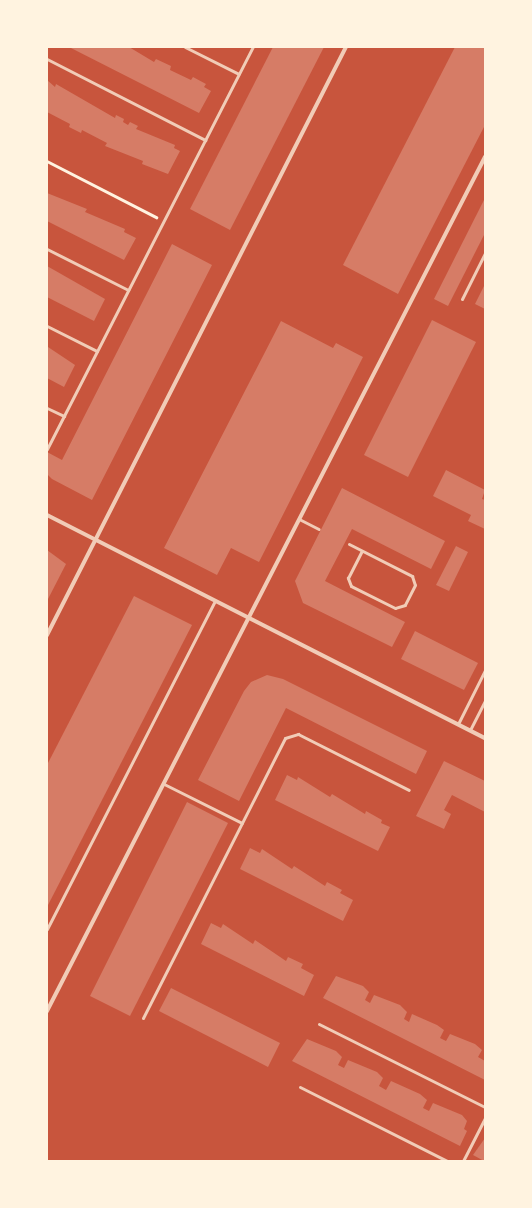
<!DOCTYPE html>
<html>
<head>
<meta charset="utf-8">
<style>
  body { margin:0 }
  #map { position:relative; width:532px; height:1208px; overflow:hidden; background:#c8553d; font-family:"Noto Serif",serif }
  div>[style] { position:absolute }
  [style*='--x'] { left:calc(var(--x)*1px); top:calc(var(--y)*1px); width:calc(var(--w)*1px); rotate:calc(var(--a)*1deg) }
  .building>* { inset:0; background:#d67c66 }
  .path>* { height:2.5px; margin:-1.25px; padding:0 1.25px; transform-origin:1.25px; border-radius:1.25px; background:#fff3e0 }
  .service>* { height:3px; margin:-1.5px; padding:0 1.5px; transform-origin:1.5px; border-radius:1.5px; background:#f1ccb7 }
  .minor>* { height:4px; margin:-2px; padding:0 2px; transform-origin:2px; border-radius:2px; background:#f1ccb7 }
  span { translate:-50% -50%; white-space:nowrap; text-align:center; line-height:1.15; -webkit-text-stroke:4px #fff3e0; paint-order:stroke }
  .frame { position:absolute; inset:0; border:48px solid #fff3e0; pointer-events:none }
</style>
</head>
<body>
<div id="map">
  <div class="building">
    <i style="clip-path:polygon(69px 47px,129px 47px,154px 62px,156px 59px,171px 66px,170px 70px,191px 80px,193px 77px,206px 84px,204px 87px,211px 91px,199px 113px)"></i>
    <i style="clip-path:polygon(273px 47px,324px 47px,230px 230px,190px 209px)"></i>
    <i style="clip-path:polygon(455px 47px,485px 47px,485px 125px,398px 294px,343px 265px)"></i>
    <i style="clip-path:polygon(47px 80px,55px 87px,56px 84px,115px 118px,116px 115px,124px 119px,123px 122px,128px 125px,130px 122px,138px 126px,136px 129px,175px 145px,174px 148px,180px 151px,168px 174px,142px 164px,143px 161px,105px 146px,107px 143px,82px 130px,81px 133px,69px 127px,70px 124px,47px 112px)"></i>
    <i style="clip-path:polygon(47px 193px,87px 209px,85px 212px,125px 229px,124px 232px,136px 238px,124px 260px,47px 221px)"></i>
    <i style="clip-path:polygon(485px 198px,485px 233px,448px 306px,434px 299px)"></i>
    <i style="clip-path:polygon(172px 244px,212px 265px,92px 500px,52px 479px,47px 474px,47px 452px,62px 460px)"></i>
    <i style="clip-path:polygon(47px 266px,105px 299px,94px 321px,47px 297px)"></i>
    <i style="clip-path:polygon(485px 284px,485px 309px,475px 304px)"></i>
    <i style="clip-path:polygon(432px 320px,476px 342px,408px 477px,364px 455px)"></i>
    <i style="clip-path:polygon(281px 321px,333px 348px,336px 343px,363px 357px,259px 562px,231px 548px,217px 575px,164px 548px)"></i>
    <i style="clip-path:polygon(48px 347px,75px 365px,64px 387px,47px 378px)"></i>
    <i style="clip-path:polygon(446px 470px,485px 490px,482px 499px,485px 500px,485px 529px,468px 521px,471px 515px,433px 496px)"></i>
    <i style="clip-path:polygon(342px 488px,445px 541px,431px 569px,352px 529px,325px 581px,405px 622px,392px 647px,303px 603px,295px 581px)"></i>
    <i style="clip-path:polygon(456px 546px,468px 552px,449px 591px,436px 585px)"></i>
    <i style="clip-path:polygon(47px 550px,66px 564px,47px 601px)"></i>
    <i style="clip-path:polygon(134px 596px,192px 625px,47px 907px,47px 765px)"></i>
    <i style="clip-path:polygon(415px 631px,478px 663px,464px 690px,401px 659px)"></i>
    <i style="clip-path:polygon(267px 675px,283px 679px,427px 751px,416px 774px,286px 708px,239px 801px,198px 780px,244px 691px,251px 682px)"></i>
    <i style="clip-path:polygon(444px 761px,485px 781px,485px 812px,452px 795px,444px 810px,451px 814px,444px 829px,416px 816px)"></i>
    <i style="clip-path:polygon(287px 775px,297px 780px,298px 777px,330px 797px,332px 794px,365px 814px,366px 811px,382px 820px,381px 823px,390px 827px,378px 851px,275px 800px)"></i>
    <i style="clip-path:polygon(187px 802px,228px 823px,130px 1016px,90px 996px)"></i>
    <i style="clip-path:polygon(250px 848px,260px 853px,262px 849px,292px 869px,294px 866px,325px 886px,327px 882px,342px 890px,340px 893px,353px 900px,343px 921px,240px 869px)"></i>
    <i style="clip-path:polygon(211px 923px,221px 928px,223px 924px,253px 944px,255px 940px,286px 961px,288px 957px,303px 964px,301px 968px,314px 975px,304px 996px,201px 944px)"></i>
    <i style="clip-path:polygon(336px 976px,363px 986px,369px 992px,365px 1000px,370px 1003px,374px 995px,400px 1005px,407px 1012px,404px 1019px,409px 1022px,412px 1014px,437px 1025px,444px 1030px,440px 1038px,446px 1041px,450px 1034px,475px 1044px,482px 1050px,478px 1057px,485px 1061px,485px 1080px,323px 998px)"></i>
    <i style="clip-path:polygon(171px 988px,280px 1043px,268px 1067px,159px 1011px)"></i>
    <i style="clip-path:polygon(307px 1039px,336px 1051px,342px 1057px,338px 1065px,344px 1068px,348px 1060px,377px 1072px,383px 1078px,379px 1086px,386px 1090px,391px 1081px,420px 1094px,427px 1100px,423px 1108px,429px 1111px,433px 1103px,462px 1115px,467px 1121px,464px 1129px,467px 1131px,460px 1146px,292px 1061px)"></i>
    <i style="clip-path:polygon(485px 1138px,485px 1161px,484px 1161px,473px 1155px)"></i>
  </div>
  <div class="path">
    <i style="--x:47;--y:161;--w:123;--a:27.2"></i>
  </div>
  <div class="service">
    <i style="--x:185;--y:47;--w:60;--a:26.6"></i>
    <i style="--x:47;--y:59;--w:178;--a:27.1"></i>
    <i style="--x:47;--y:249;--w:91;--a:26.8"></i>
    <i style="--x:462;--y:299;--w:51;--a:-63.4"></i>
    <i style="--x:47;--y:326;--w:56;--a:26.6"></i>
    <i style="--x:47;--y:408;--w:19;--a:25"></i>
    <i style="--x:47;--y:449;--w:452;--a:-62.9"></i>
    <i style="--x:299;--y:519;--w:22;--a:27"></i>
    <i style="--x:349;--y:544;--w:71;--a:26.9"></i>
    <i style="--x:412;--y:576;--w:9;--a:72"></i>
    <i style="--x:415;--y:585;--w:22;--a:117"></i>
    <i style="--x:405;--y:605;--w:10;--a:163"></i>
    <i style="--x:395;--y:608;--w:49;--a:-153.4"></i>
    <i style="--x:351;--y:586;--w:9;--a:-111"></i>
    <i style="--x:348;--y:578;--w:30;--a:-63"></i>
    <i style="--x:458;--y:724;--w:60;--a:-63.4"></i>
    <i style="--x:470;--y:730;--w:33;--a:-63"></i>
    <i style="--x:164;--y:784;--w:87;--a:26.6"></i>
    <i style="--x:47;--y:929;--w:369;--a:-62.9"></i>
    <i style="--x:143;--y:1018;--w:314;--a:-63.1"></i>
    <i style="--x:285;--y:738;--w:14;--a:-17"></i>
    <i style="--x:298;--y:734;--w:124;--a:26.8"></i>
    <i style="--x:319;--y:1024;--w:186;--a:26.6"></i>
    <i style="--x:300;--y:1087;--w:165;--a:26.7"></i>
    <i style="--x:463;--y:1161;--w:48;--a:-62.9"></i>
  </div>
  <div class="minor">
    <i style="--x:47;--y:515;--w:492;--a:27"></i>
    <i style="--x:47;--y:635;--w:660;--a:-63.05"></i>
    <i style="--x:47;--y:1011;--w:960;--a:-62.85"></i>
  </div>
  <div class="frame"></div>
</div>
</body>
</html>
